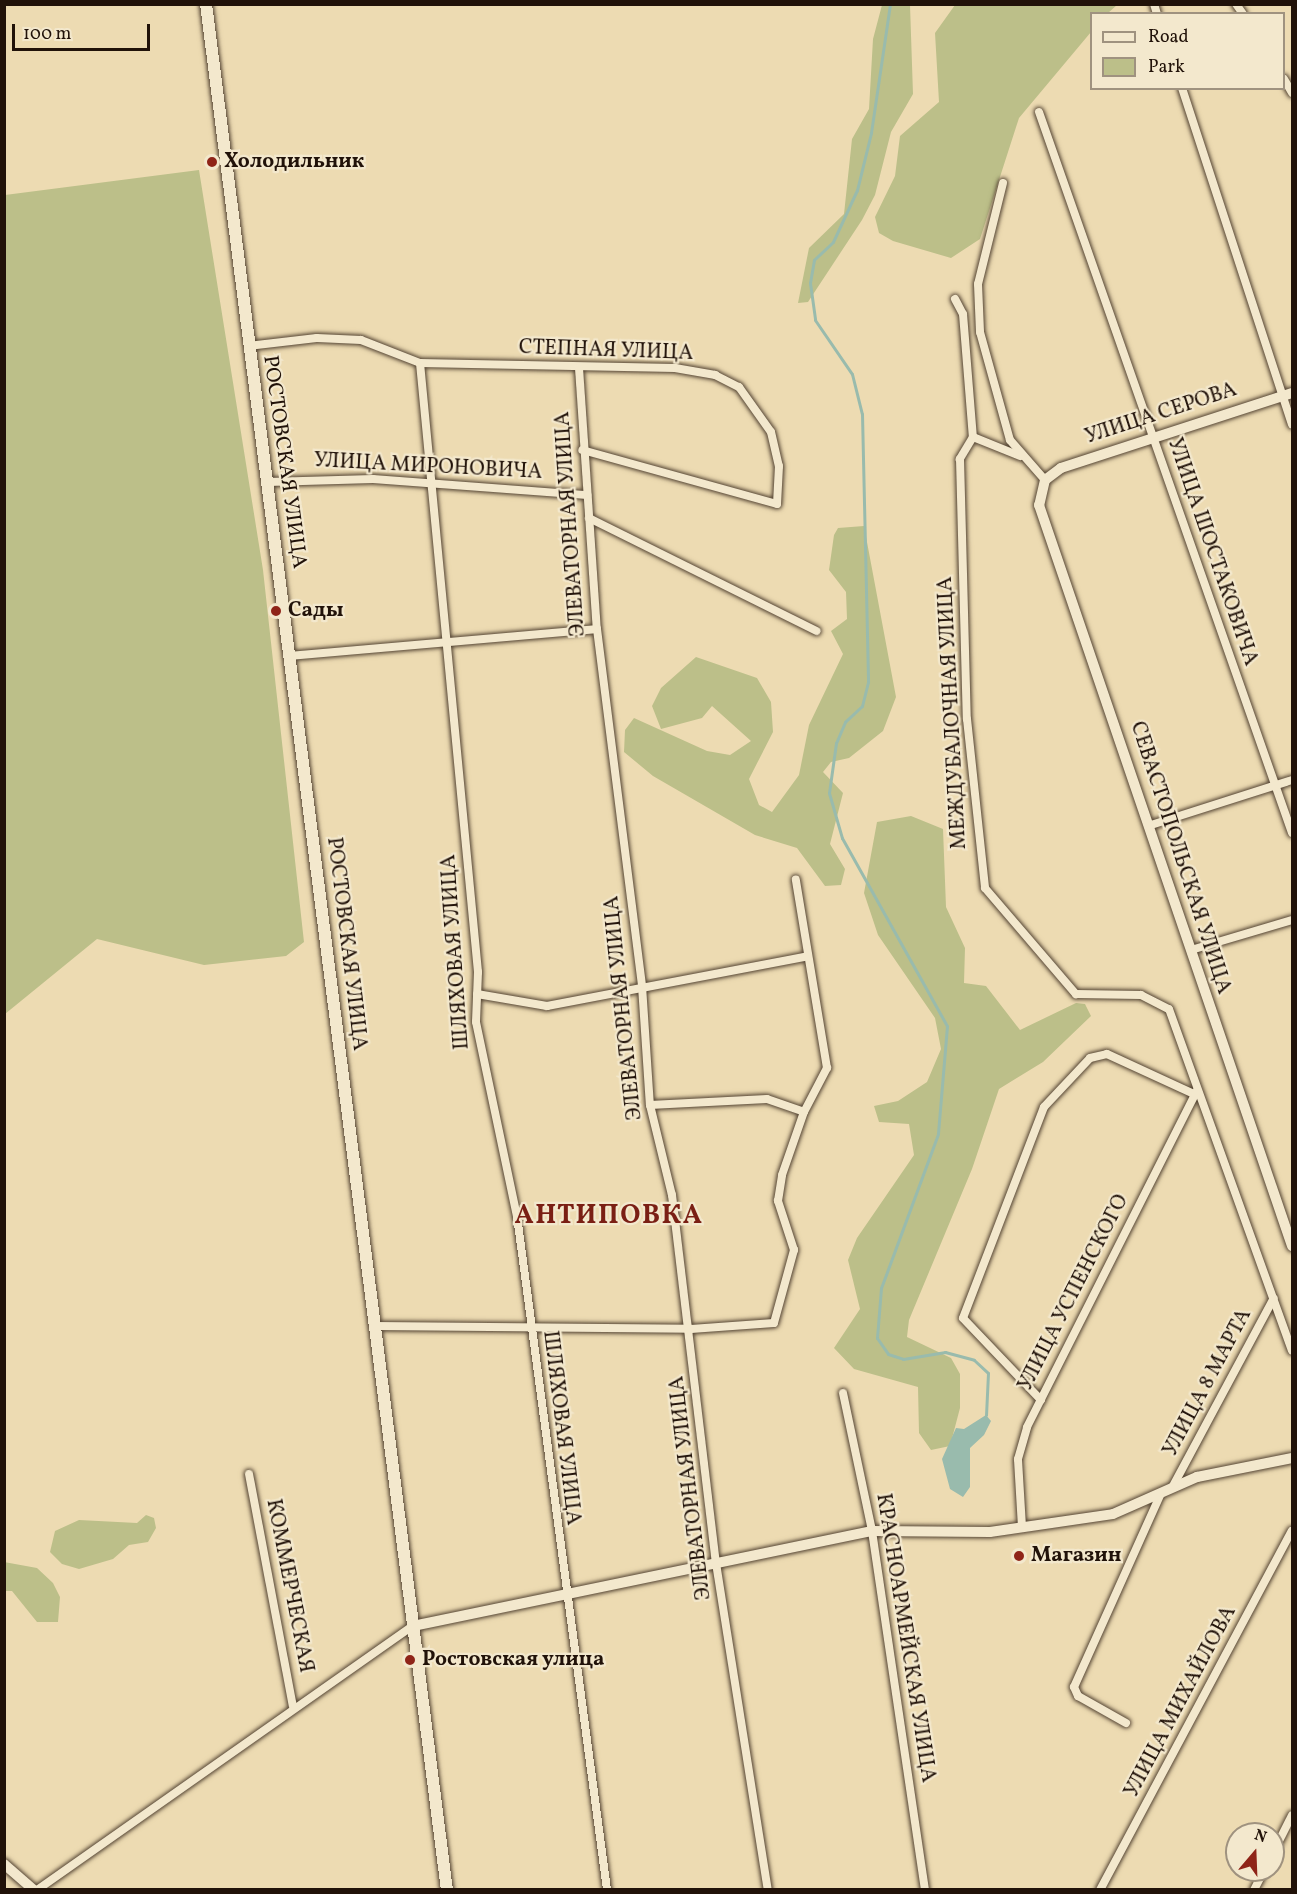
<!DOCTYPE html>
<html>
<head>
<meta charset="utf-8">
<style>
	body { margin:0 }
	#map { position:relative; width:1297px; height:1894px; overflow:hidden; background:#eddbb2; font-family:Vollkorn,serif }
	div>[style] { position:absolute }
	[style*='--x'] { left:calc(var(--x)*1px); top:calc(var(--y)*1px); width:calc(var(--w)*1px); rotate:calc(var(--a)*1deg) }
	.green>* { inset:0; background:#bcbf89 }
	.water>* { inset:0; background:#99bbad }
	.stream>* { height:3px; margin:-1.5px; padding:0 1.5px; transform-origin:1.5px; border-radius:1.5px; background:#99bbad }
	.roads { filter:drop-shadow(0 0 2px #544433) drop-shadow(0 0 2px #544433) }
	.minor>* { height:8px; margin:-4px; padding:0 4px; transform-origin:4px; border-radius:4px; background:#f3e8cd }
	.tertiary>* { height:10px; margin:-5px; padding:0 5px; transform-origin:5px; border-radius:5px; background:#f3e8cd }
	.secondary>* { height:12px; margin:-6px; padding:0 6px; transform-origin:6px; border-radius:6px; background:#f3e8cd }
	.dots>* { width:16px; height:16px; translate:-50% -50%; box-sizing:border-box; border:3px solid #f3e8cd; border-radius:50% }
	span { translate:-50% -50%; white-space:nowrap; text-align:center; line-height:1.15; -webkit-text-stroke:4.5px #f3e8cd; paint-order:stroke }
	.poi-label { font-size:21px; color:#211209; font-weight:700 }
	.left { translate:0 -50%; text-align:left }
	.street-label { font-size:21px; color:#211209 }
	.district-label { font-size:27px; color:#7a1f14; font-weight:700; letter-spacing:1.5px }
	.frame { position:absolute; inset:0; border:6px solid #211209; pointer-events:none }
	.legend { position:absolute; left:1090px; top:12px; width:195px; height:78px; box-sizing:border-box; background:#f3e8cd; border:2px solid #9f927f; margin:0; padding:8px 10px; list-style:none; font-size:18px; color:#211209 }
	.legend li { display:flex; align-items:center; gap:12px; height:30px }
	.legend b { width:30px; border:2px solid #9f927f }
	.north { position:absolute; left:1225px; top:1822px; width:60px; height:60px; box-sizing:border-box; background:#f3e8cd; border:2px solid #9f927f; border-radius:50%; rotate:19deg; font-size:16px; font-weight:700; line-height:24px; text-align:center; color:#211209 }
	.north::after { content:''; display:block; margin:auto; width:21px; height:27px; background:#8f2418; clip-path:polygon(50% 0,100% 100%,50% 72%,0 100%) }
	.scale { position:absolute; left:12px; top:24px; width:138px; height:27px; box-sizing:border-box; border:3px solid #211209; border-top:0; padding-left:8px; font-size:18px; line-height:21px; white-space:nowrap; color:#211209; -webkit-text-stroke:4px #f3e8cd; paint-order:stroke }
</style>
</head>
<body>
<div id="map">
	<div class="green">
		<div style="clip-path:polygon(882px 5px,910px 5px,913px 94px,891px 132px,875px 195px,862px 220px,808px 302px,798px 303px,809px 248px,844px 214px,852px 139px,869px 109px,873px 39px)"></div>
		<div style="clip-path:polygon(955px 5px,1117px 5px,1108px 13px,1092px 14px,1091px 32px,1019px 118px,980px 239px,951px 258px,893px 241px,879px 233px,875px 217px,895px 176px,900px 136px,939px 102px,935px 33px)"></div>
		<div style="clip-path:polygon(199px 170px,263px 570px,304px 942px,286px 956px,204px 965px,97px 939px,5px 1014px,5px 195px)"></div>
		<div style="clip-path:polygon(864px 526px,896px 697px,883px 731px,849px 758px,831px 762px,823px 772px,843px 793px,830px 844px,845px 869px,841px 885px,825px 886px,797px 848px,755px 835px,653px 776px,624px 752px,625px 730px,634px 718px,707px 751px,730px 755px,751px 741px,712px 706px,702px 718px,661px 729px,652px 706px,661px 688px,696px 657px,757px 678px,771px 702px,773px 732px,749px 779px,759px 805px,772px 812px,799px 775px,809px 725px,843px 654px,831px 631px,847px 619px,846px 592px,829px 570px,834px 535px,838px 528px)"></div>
		<div style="clip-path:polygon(911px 816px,943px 829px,946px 907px,965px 948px,964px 983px,986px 986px,1020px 1030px,1076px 1003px,1085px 1004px,1091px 1016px,1043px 1062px,999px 1089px,972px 1169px,909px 1320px,907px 1337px,951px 1358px,960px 1374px,960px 1408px,950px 1446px,931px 1450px,919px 1433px,918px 1387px,854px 1369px,834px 1348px,860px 1309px,848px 1260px,857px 1238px,914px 1155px,909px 1124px,879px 1122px,874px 1106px,898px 1101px,927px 1082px,941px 1049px,935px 1018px,878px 935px,864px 893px,877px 822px)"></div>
		<div style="clip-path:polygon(146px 1515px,154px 1518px,156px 1528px,148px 1542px,129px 1545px,113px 1559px,79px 1569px,62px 1564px,50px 1552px,55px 1531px,79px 1520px,137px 1523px)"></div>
		<div style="clip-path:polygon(4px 1562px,37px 1568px,53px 1583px,60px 1597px,58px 1622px,37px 1622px,12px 1591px,5px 1591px)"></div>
	</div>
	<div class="water">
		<div style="clip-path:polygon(986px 1415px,991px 1421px,984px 1435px,970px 1448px,970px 1487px,963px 1497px,950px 1489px,942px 1459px,956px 1428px,964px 1429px)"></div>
	</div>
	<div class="stream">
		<div style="--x:890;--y:4;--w:130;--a:98.4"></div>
		<div style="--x:871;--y:133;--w:59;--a:103.8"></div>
		<div style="--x:857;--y:190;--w:57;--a:114.8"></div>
		<div style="--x:833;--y:242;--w:26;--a:137"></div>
		<div style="--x:814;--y:260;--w:23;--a:100"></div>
		<div style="--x:810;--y:283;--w:37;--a:82"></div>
		<div style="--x:815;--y:320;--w:65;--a:55.6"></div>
		<div style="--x:852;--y:374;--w:41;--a:76"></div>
		<div style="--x:862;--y:414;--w:268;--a:88.7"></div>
		<div style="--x:868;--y:682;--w:25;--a:104"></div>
		<div style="--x:862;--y:706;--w:23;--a:137"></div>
		<div style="--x:845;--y:722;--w:23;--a:113"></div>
		<div style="--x:836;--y:743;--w:50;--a:98"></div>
		<div style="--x:829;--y:793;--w:47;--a:73.9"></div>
		<div style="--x:842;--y:838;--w:215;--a:60.8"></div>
		<div style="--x:947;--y:1026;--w:108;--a:94.8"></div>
		<div style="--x:938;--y:1134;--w:164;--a:110.3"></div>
		<div style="--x:881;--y:1288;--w:50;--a:94.6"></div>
		<div style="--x:877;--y:1338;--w:19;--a:55"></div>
		<div style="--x:888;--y:1354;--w:16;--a:18"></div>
		<div style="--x:903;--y:1359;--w:43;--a:-9.5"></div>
		<div style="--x:945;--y:1352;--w:30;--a:15"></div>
		<div style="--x:974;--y:1360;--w:19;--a:43"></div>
		<div style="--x:988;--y:1373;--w:42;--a:92.7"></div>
	</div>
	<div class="roads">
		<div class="minor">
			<div style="--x:1154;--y:4;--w:10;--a:73"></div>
			<div style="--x:1236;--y:4;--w:12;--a:55"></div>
			<div style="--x:1284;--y:79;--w:16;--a:60"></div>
			<div style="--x:1182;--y:88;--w:354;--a:71.9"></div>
			<div style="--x:1039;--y:112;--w:764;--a:70.66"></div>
			<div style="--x:1003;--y:183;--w:104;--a:103.9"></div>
			<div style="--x:978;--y:284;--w:48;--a:87.6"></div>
			<div style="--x:980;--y:332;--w:112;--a:74.5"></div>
			<div style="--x:1010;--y:440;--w:53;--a:48.8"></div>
			<div style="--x:955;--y:299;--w:17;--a:62"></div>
			<div style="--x:963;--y:314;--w:123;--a:85.4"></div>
			<div style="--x:248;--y:346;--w:69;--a:-6.6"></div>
			<div style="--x:317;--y:338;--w:44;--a:2.6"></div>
			<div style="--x:361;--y:340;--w:63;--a:21.3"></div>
			<div style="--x:420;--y:363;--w:255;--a:1.1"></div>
			<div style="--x:675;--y:368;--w:41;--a:9.9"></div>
			<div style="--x:715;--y:375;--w:27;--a:27"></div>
			<div style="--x:739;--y:387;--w:55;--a:54.6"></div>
			<div style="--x:771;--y:432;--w:35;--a:77"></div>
			<div style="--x:779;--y:466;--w:38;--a:93"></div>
			<div style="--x:777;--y:504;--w:202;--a:-164.5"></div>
			<div style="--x:420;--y:363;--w:612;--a:84.56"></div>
			<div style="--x:478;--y:972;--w:50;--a:92.3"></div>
			<div style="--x:476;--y:1022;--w:198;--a:78.1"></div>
			<div style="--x:517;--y:1216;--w:680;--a:82.39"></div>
			<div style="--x:579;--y:368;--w:262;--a:86.1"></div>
			<div style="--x:597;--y:629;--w:360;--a:82.8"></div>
			<div style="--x:642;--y:986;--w:119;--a:86.2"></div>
			<div style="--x:650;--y:1105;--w:93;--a:76.3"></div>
			<div style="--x:672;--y:1195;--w:371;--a:83.2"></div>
			<div style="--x:716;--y:1563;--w:331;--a:81"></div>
			<div style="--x:973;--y:437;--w:26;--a:121"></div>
			<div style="--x:960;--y:459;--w:260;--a:88.5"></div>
			<div style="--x:967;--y:719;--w:170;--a:83.9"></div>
			<div style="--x:985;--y:888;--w:140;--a:49.4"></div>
			<div style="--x:1076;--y:994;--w:65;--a:0.9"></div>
			<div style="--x:1141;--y:995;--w:31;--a:27"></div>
			<div style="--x:1169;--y:1009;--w:363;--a:70.2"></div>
			<div style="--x:973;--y:437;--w:51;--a:22"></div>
			<div style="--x:268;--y:482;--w:105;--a:-1.6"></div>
			<div style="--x:373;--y:479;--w:215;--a:4.3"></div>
			<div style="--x:589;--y:518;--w:254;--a:26.4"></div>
			<div style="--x:290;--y:656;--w:308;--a:-5"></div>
			<div style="--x:1151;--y:825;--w:148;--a:-17.7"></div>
			<div style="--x:1191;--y:950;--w:105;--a:-16.5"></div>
			<div style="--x:477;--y:994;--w:71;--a:9.7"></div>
			<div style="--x:547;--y:1006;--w:263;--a:-10.8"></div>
			<div style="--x:650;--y:1105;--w:117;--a:-2.9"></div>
			<div style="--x:767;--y:1099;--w:39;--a:19"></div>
			<div style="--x:375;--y:1326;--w:316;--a:0.5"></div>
			<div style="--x:691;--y:1329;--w:83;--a:-4.1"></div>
			<div style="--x:774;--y:1323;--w:76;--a:-74.7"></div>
			<div style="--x:794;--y:1250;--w:52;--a:-108.1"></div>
			<div style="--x:778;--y:1201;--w:26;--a:-81"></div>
			<div style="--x:782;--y:1175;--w:67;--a:-70.8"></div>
			<div style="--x:804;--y:1112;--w:50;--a:-62.4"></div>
			<div style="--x:827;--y:1068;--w:191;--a:-99.4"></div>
			<div style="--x:843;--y:1393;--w:141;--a:78.1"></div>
			<div style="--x:872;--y:1531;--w:363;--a:81.6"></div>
			<div style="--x:1041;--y:1400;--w:113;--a:-133.6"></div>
			<div style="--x:963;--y:1318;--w:226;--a:-69"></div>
			<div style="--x:1044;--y:1107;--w:67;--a:-46.8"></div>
			<div style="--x:1090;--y:1058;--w:17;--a:-13"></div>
			<div style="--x:1107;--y:1054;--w:96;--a:24.7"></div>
			<div style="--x:249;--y:1474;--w:236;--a:79.3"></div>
			<div style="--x:1173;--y:1486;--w:213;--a:-61.8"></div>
			<div style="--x:1022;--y:1527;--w:68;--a:-93.4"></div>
			<div style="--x:1018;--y:1459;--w:33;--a:-74"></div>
			<div style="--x:1027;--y:1427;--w:377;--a:-63.2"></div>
			<div style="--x:1126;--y:1723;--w:55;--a:-150.6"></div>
			<div style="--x:1078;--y:1696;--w:10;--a:-114"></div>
			<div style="--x:1074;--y:1687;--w:213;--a:-65.8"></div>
			<div style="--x:1273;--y:1853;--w:42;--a:-63.4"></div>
			<div style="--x:37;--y:1890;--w:459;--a:-35.1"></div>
			<div style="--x:1100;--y:1890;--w:407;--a:-61.9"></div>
			<div style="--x:1254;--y:1890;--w:22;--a:-63"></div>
		</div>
		<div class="tertiary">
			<div style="--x:1292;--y:393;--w:243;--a:162"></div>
			<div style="--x:1061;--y:468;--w:20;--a:143"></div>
			<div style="--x:1045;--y:480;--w:26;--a:103"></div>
			<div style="--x:1039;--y:505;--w:783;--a:71.15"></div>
			<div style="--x:413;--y:1626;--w:469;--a:-11.7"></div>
			<div style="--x:872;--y:1531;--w:118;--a:0.5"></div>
			<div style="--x:990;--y:1532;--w:124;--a:-8.3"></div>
			<div style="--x:1113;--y:1514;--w:92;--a:-23.8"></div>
			<div style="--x:1197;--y:1477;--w:97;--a:-11.3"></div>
			<div style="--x:4;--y:1864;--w:40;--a:41"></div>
		</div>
		<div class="secondary">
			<div style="--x:206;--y:4;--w:1901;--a:82.72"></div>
		</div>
	</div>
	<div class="dots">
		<div style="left:212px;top:162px;background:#8f2418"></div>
		<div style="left:276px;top:611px;background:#8f2418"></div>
		<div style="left:1019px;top:1556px;background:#8f2418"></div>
		<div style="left:410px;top:1660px;background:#8f2418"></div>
	</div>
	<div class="poi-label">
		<span class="left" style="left:224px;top:162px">Холодильник</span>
		<span class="left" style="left:288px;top:611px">Сады</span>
		<span class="left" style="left:1031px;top:1556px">Магазин</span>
		<span class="left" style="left:422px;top:1660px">Ростовская улица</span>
	</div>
	<div class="street-label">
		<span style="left:606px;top:351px;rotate:2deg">СТЕПНАЯ УЛИЦА</span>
		<span style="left:1161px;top:414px;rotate:-18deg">УЛИЦА СЕРОВА</span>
		<span style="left:284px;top:462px;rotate:82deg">РОСТОВСКАЯ УЛИЦА</span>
		<span style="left:428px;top:467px;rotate:3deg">УЛИЦА МИРОНОВИЧА</span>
		<span style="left:571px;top:524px;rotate:-94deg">ЭЛЕВАТОРНАЯ УЛИЦА</span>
		<span style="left:1212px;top:552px;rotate:71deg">УЛИЦА ШОСТАКОВИЧА</span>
		<span style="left:953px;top:713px;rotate:-93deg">МЕЖДУБАЛОЧНАЯ УЛИЦА</span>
		<span style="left:1180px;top:858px;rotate:72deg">СЕВАСТОПОЛЬСКАЯ УЛИЦА</span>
		<span style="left:346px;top:944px;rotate:83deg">РОСТОВСКАЯ УЛИЦА</span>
		<span style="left:456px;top:952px;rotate:-94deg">ШЛЯХОВАЯ УЛИЦА</span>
		<span style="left:624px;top:1008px;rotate:-96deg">ЭЛЕВАТОРНАЯ УЛИЦА</span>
		<span style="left:1074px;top:1293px;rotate:-63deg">УЛИЦА УСПЕНСКОГО</span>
		<span style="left:1208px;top:1383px;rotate:-62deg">УЛИЦА 8 МАРТА</span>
		<span style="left:561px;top:1428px;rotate:83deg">ШЛЯХОВАЯ УЛИЦА</span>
		<span style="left:691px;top:1488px;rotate:-97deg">ЭЛЕВАТОРНАЯ УЛИЦА</span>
		<span style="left:289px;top:1586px;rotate:79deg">КОММЕРЧЕСКАЯ</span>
		<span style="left:905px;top:1638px;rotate:81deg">КРАСНОАРМЕЙСКАЯ УЛИЦА</span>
		<span style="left:1181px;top:1702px;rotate:-62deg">УЛИЦА МИХАЙЛОВА</span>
	</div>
	<div class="district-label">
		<span style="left:609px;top:1217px">АНТИПОВКА</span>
	</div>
	<div class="frame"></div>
	<ul class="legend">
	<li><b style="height:8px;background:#f3e8cd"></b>Road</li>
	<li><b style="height:16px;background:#bcbf89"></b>Park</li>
	</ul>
	<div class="north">N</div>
	<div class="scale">100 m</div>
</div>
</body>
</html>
